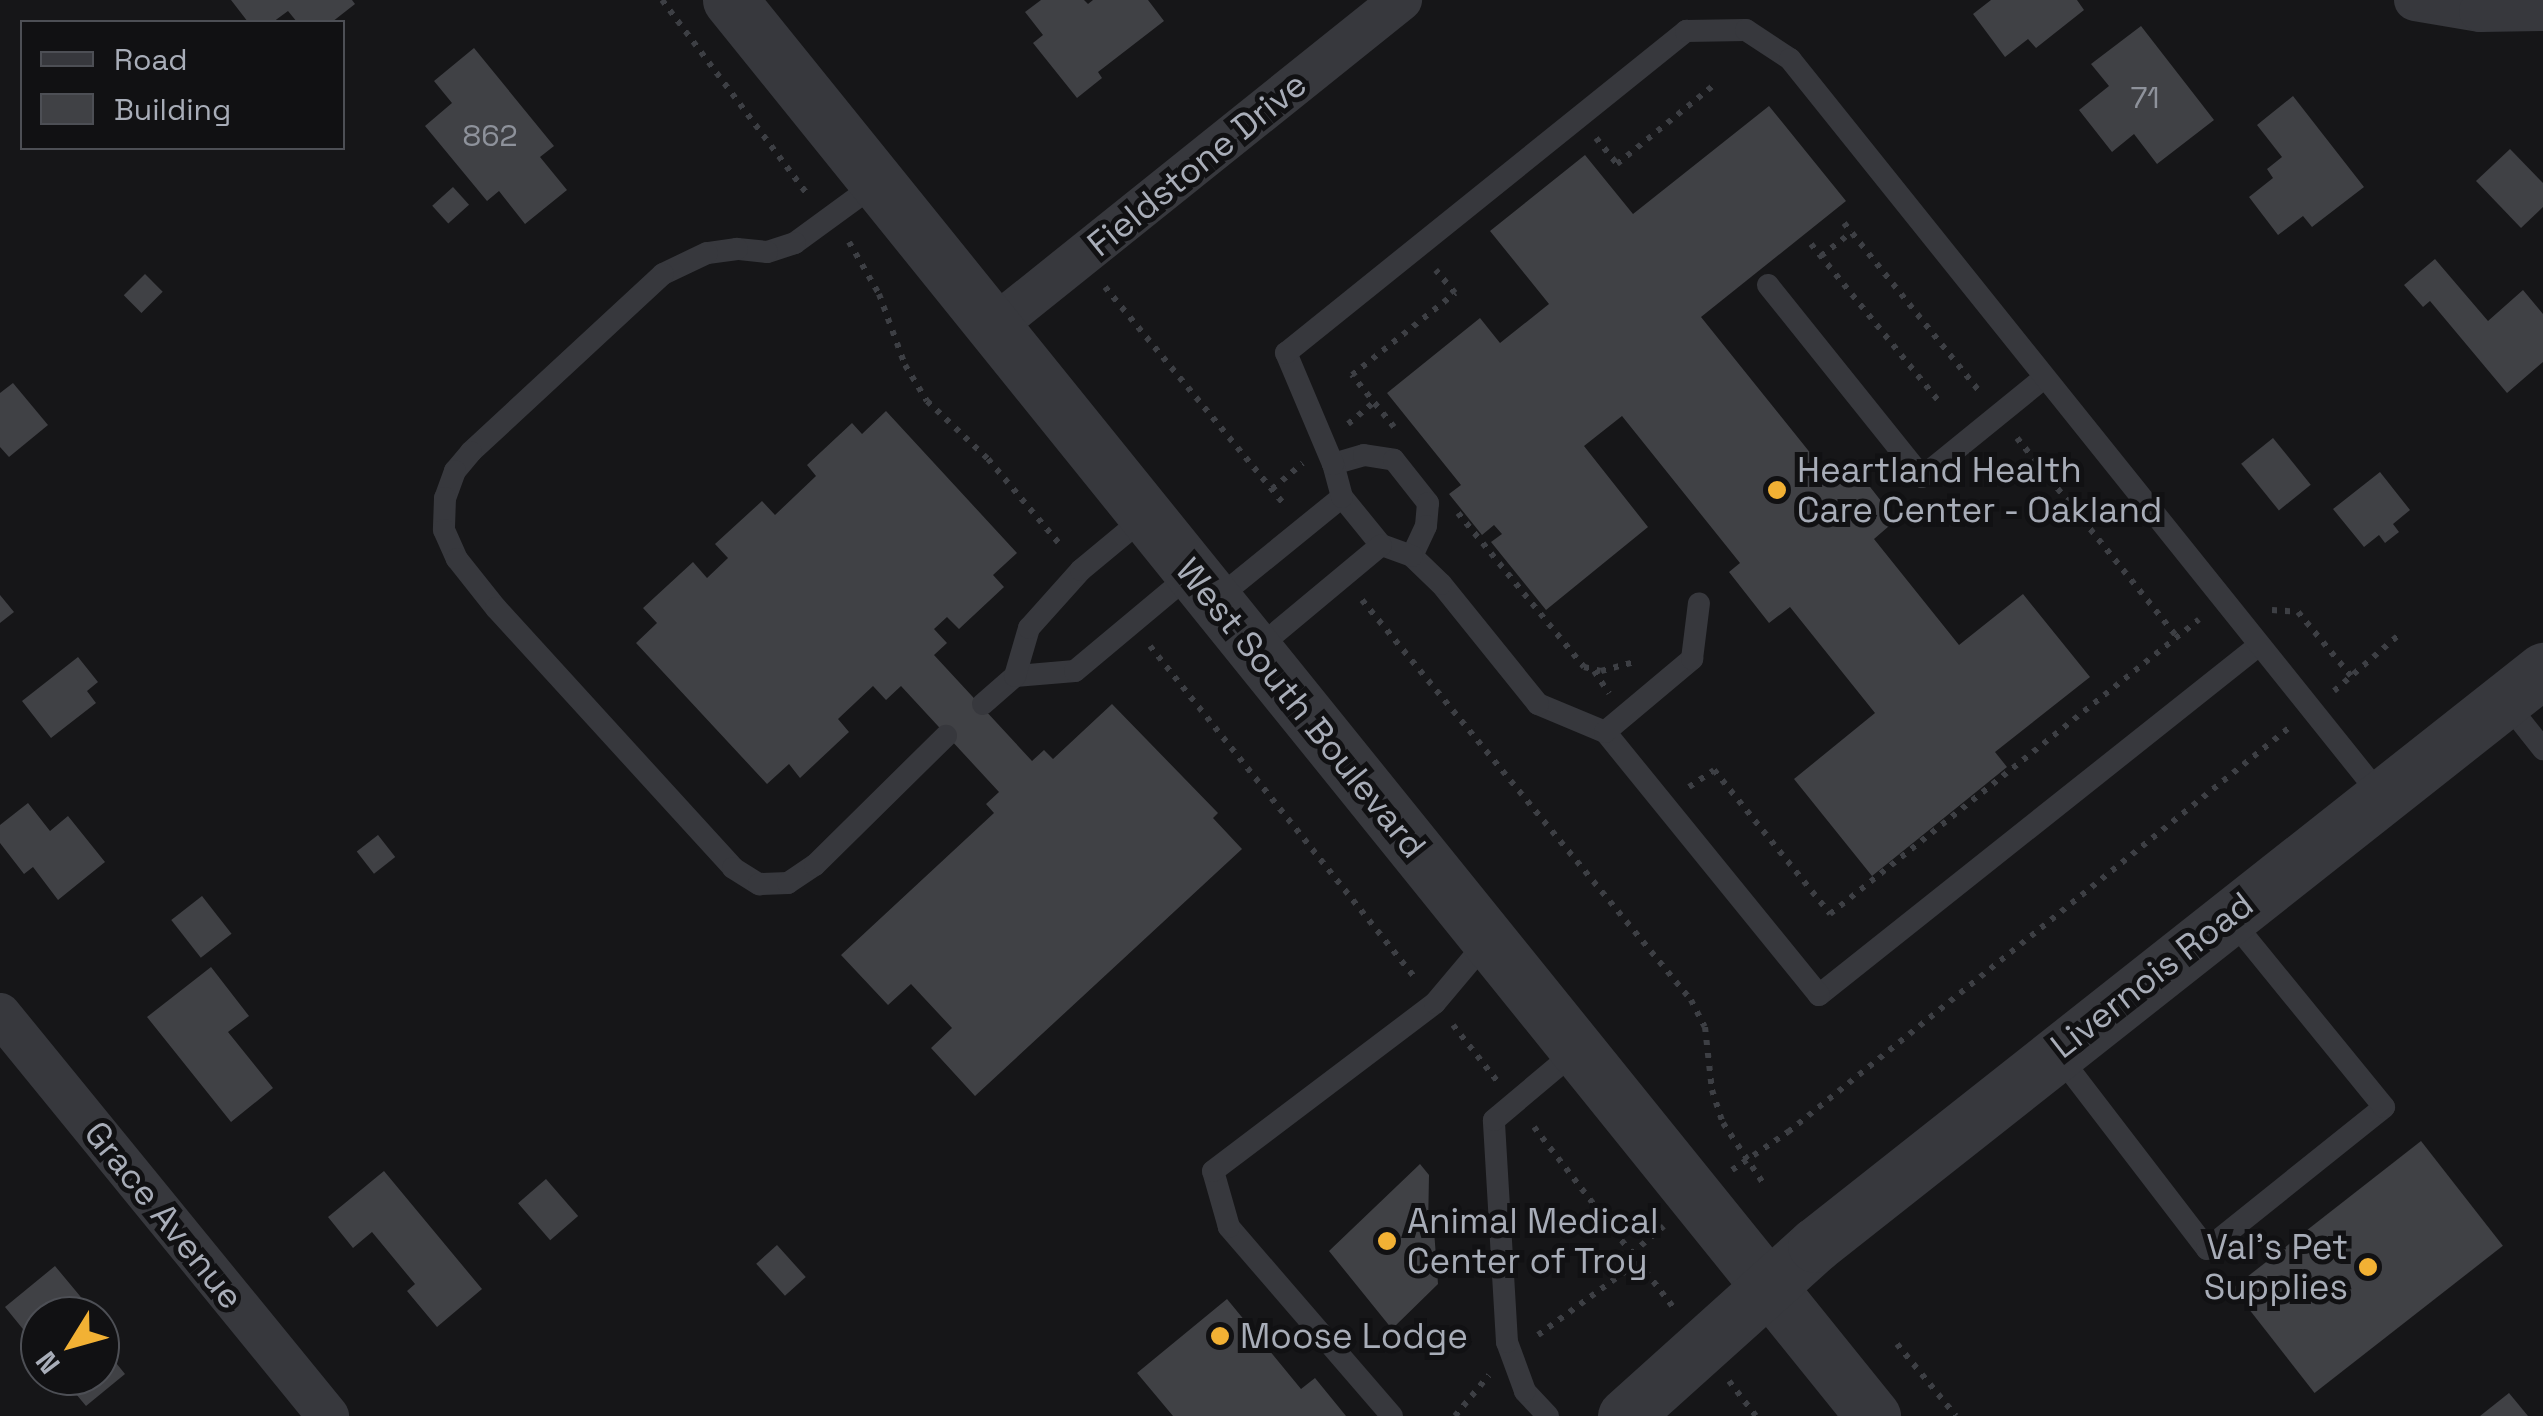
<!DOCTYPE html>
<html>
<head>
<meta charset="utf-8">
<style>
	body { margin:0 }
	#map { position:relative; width:2543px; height:1416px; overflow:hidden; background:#161618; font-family:"Space Grotesk",sans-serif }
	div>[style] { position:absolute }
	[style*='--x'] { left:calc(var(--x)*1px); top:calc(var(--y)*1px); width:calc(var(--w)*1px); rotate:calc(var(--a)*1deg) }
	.building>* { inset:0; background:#404145; transform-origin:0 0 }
	.path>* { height:6px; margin-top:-3px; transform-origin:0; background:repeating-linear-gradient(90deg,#3d3f44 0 5px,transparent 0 13px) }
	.service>* { height:22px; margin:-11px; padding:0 11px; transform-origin:11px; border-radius:11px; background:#37383d }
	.minor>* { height:42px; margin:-21px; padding:0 21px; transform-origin:21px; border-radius:21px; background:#37383d }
	.tertiary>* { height:55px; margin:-27.5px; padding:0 27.5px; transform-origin:27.5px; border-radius:27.5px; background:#37383d }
	.dots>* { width:28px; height:28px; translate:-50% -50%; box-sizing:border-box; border:5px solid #111113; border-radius:50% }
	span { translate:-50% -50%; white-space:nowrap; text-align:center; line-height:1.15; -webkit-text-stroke:10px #111113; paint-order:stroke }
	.number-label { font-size:30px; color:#8e929b }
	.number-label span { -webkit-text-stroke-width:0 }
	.street-label { font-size:35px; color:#a8adb8 }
	.poi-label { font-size:35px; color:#a8adb8 }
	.left { translate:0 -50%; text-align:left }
	.right { translate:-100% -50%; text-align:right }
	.legend { position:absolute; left:20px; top:20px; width:325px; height:130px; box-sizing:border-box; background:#111113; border:2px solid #4d4f55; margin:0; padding:12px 18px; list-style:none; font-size:30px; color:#a8adb8 }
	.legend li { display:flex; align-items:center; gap:20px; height:50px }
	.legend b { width:50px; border:2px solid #4d4f55 }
	.north { position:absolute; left:20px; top:1296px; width:100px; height:100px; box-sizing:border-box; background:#111113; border:2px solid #4d4f55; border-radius:50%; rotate:233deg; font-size:28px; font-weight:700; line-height:40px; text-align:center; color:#a8adb8 }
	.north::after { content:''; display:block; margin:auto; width:35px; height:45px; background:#f2b134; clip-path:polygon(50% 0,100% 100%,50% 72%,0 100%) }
</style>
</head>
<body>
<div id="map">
	<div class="building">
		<div style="clip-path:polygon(231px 0,352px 0,355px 4px,332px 22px,297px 22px,288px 11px,273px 22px,248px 22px)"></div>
		<div style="clip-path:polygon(1041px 0,1084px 0,1088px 4px,1093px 0,1148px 0,1164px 21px,1098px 72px,1102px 78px,1077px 98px,1033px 43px,1043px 35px,1025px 12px)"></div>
		<div style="clip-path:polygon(1991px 0,2077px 0,2084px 10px,2036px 48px,2028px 39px,2005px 57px,1973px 14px)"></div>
		<div style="clip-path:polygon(2141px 26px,2214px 120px,2157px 164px,2134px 134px,2112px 152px,2079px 110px,2109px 86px,2091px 64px)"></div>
		<div style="clip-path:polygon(474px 48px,554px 146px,540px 157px,567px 190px,525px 224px,499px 191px,487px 201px,425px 126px,452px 103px,434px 81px)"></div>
		<div style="clip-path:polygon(2293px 96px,2364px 187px,2312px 227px,2303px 216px,2278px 235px,2249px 197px,2273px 178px,2267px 169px,2282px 157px,2257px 125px)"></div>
		<div style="clip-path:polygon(1769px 106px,1846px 201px,1701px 317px,1836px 485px,1856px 469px,1896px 520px,1874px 539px,1959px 645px,2023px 594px,2090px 677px,1995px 752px,2007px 767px,1872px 876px,1794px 779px,1875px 713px,1790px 607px,1769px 623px,1729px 572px,1740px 563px,1622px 416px,1584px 446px,1648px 527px,1546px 610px,1491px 542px,1502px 534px,1494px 525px,1482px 535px,1449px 494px,1461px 485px,1387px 393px,1480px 318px,1500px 343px,1549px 304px,1490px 231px,1585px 155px,1633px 214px)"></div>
		<div style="clip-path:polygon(2510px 149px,2543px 183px,2543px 207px,2521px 228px,2476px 181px)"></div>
		<div style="left:453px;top:187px;width:24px;height:28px;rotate:48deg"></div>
		<div style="clip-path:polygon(2435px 259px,2488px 321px,2523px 290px,2543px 314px,2543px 362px,2507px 393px,2430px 301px,2423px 307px,2404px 285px)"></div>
		<div style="left:145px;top:274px;width:25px;height:30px;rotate:45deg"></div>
		<div style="clip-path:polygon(13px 383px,48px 425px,9px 457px,0 447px,0 393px)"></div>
		<div style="clip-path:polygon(886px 411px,1017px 553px,993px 575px,1004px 587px,959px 629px,947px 617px,934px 629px,947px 643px,934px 655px,1032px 761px,1044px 750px,1053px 759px,1112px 704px,1218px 813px,1213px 818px,1242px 849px,975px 1096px,931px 1048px,952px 1028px,911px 984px,888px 1005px,841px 955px,994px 813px,986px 804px,999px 792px,901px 686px,886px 700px,873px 686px,838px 719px,849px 732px,800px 778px,789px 764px,767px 784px,636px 643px,657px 623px,643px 608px,693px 562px,707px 578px,728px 558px,715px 544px,762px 501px,775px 515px,816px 476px,807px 465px,852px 423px,862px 434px)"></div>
		<div style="left:2273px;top:438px;width:60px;height:41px;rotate:51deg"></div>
		<div style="clip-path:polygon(2380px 472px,2410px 510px,2393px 524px,2399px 532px,2385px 543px,2379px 535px,2364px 547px,2333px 509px)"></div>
		<div style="clip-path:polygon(0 595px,14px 612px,0 623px)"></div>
		<div style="clip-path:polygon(78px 657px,98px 682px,87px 691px,96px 703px,51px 738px,22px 701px)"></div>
		<div style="clip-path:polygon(28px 803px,50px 831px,68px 816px,105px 862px,58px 900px,33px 867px,24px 874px,0 843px,0 825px)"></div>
		<div style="left:378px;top:835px;width:28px;height:27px;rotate:52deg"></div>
		<div style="left:202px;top:896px;width:48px;height:39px;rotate:52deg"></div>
		<div style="clip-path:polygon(211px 967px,249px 1016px,228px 1032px,273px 1088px,231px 1122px,147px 1017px)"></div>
		<div style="left:2421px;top:1141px;width:133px;height:239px;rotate:52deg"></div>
		<div style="clip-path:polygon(1420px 1164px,1429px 1175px,1428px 1230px,1434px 1230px,1438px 1284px,1392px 1329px,1329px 1251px)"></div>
		<div style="clip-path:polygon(384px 1171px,482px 1289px,437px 1327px,407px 1291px,415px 1284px,372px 1232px,353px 1248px,328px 1217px)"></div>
		<div style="left:546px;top:1179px;width:49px;height:37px;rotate:49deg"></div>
		<div style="left:777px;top:1245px;width:43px;height:28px;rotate:48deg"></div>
		<div style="clip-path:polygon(55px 1266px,85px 1302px,74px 1311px,78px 1316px,40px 1316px,40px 1350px,5px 1307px)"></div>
		<div style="clip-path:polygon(1227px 1299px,1301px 1389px,1315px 1378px,1346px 1416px,1173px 1416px,1137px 1373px)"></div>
		<div style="clip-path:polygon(100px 1343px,125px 1374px,86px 1406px,61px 1376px,100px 1376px)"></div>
		<div style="clip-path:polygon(2509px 1393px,2528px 1416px,2480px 1416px)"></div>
	</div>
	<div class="path">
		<div style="--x:662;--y:0;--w:244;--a:53.2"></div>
		<div style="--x:1596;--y:138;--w:33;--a:51"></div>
		<div style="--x:1617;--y:164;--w:127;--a:-39.2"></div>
		<div style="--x:1844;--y:223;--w:217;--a:51.2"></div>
		<div style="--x:849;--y:242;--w:60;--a:60"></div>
		<div style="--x:879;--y:294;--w:76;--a:69.9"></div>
		<div style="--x:905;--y:365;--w:42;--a:58.6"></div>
		<div style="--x:927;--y:401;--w:84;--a:43.6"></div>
		<div style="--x:988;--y:459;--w:115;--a:49.9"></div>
		<div style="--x:1811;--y:244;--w:206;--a:50.9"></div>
		<div style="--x:1821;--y:256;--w:39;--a:-38"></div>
		<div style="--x:1105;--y:287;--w:283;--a:50.5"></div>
		<div style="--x:1348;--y:424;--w:34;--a:-40"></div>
		<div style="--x:1394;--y:427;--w:67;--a:-128.9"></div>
		<div style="--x:1352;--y:375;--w:132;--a:-38.5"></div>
		<div style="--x:1455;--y:293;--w:30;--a:-130"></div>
		<div style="--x:2017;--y:438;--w:254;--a:51.2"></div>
		<div style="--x:1272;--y:489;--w:40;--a:-40"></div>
		<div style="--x:1458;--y:513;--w:199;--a:50.7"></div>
		<div style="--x:1584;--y:667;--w:17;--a:13"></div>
		<div style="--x:1601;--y:671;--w:38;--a:-15"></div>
		<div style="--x:1362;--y:600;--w:518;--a:50.56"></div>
		<div style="--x:1691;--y:1000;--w:30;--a:63"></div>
		<div style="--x:1705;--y:1027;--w:63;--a:83.7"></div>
		<div style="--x:1712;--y:1090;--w:35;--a:72"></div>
		<div style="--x:1723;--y:1123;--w:72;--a:56.3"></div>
		<div style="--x:2272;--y:610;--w:26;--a:4"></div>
		<div style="--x:2298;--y:612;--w:83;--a:50.4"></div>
		<div style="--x:1150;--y:646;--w:428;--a:51.4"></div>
		<div style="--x:1594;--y:671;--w:27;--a:56"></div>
		<div style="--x:2334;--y:691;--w:89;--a:-40.9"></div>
		<div style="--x:1689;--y:787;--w:30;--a:-34"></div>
		<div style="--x:1714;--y:770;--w:185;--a:51.1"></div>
		<div style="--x:1830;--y:914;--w:472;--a:-38.6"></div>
		<div style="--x:1453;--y:1025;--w:73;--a:51.7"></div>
		<div style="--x:1534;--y:1127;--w:232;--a:52.3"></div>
		<div style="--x:1732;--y:1170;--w:68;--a:-34.2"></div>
		<div style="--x:1788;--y:1132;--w:645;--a:-38.9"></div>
		<div style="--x:1631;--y:1254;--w:43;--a:-40.3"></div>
		<div style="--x:1538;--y:1335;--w:124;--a:-36.1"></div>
		<div style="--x:1897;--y:1344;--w:93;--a:50.7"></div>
		<div style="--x:1729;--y:1381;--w:44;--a:52.4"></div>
		<div style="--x:1455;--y:1416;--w:53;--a:-50.3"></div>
	</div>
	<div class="service">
		<div style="--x:877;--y:183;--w:102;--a:143.8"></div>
		<div style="--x:795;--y:243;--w:29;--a:162"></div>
		<div style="--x:767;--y:252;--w:30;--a:-174"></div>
		<div style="--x:737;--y:249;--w:30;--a:172"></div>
		<div style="--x:707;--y:253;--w:49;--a:154.5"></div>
		<div style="--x:663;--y:274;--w:262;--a:137.2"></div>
		<div style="--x:471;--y:452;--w:25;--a:130"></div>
		<div style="--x:455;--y:471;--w:29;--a:110"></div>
		<div style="--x:445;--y:498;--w:32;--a:92"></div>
		<div style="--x:444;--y:530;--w:32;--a:66"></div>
		<div style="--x:457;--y:559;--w:63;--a:51.5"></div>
		<div style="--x:496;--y:608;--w:352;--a:47.6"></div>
		<div style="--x:733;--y:868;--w:31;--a:32"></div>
		<div style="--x:759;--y:884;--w:29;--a:-2"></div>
		<div style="--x:788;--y:883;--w:32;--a:-34"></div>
		<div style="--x:815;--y:865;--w:184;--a:-44.6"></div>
		<div style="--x:1768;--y:285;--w:246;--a:51.3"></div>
		<div style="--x:1922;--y:477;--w:157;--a:-39.1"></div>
		<div style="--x:1333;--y:464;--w:32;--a:-16"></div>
		<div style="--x:1364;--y:455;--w:30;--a:9"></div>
		<div style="--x:1394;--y:460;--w:55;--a:51.7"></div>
		<div style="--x:1428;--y:503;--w:23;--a:95"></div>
		<div style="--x:1426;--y:526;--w:33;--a:115"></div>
		<div style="--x:1214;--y:601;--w:165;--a:-39.1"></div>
		<div style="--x:2258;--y:646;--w:561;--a:141.52"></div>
		<div style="--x:1819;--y:995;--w:339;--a:-129.1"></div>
		<div style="--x:1605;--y:732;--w:73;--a:-157.3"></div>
		<div style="--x:1538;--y:704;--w:154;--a:-128.9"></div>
		<div style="--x:1441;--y:584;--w:40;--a:-136"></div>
		<div style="--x:1412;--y:556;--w:33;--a:-160"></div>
		<div style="--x:1381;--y:545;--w:62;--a:-129.1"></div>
		<div style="--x:1342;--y:497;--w:34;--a:-105"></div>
		<div style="--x:1333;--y:464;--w:121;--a:-112.9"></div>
		<div style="--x:1286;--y:353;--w:514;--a:-38.83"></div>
		<div style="--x:1686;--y:31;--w:60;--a:-1"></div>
		<div style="--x:1746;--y:30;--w:53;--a:33.4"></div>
		<div style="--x:1790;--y:59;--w:945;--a:51.27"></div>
		<div style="--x:1254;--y:651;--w:165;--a:-39.8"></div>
		<div style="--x:1015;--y:676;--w:60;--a:-4.8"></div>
		<div style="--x:1075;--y:671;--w:153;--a:-39.9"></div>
		<div style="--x:2504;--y:700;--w:63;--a:51.5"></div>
		<div style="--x:983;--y:704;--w:43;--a:-41.2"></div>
		<div style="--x:1015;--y:676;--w:50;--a:-73.7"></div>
		<div style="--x:1029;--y:628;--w:78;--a:-48.1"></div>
		<div style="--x:1081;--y:570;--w:85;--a:-39.7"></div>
		<div style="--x:1605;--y:732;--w:114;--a:-40"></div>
		<div style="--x:1692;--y:659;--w:56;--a:-82.9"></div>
		<div style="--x:2056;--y:1052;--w:248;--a:52.5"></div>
		<div style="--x:2207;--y:1249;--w:227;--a:-38.7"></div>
		<div style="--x:2384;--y:1107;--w:244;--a:-129.2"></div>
		<div style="--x:1392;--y:1416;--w:250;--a:-130.8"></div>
		<div style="--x:1229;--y:1227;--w:58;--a:-105.9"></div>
		<div style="--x:1213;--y:1171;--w:278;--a:-37.1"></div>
		<div style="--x:1435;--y:1003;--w:82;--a:-49.9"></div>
		<div style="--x:1548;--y:1416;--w:34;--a:-133"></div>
		<div style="--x:1525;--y:1391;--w:52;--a:-110.2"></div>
		<div style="--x:1507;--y:1342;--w:222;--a:-93.4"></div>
		<div style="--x:1494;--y:1120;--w:109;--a:-40.1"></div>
	</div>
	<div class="minor">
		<div style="--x:2415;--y:0;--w:66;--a:9.6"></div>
		<div style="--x:2480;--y:11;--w:63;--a:-0.9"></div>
		<div style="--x:993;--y:327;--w:523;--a:-38.71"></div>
		<div style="--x:0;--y:1014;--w:519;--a:50.79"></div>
	</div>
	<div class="tertiary">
		<div style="--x:730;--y:0;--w:1820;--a:51.09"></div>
		<div style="--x:1625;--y:1416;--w:256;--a:-42"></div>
		<div style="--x:1815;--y:1245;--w:928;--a:-38.3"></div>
	</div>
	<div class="dots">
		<div style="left:1777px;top:490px;background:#f2b134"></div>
		<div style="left:1387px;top:1241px;background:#f2b134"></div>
		<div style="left:2368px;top:1267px;background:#f2b134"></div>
		<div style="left:1220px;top:1336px;background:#f2b134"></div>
	</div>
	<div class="number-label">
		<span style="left:2145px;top:98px">71</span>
		<span style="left:490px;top:136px">862</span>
	</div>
	<div class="street-label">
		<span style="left:1197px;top:164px;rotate:-39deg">Fieldstone Drive</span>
		<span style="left:1301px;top:708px;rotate:51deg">West South Boulevard</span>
		<span style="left:2152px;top:975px;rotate:-38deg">Livernois Road</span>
		<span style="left:164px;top:1215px;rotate:51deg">Grace Avenue</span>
	</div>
	<div class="poi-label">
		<span class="left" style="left:1797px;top:490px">Heartland Health<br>Care Center - Oakland</span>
		<span class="left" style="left:1407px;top:1241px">Animal Medical<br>Center of Troy</span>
		<span class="right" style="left:2348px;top:1267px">Val's Pet<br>Supplies</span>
		<span class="left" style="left:1240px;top:1336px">Moose Lodge</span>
	</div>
	<ul class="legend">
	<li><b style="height:12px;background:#37383d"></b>Road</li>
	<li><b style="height:28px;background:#404145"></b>Building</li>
	</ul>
	<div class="north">N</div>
</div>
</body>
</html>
